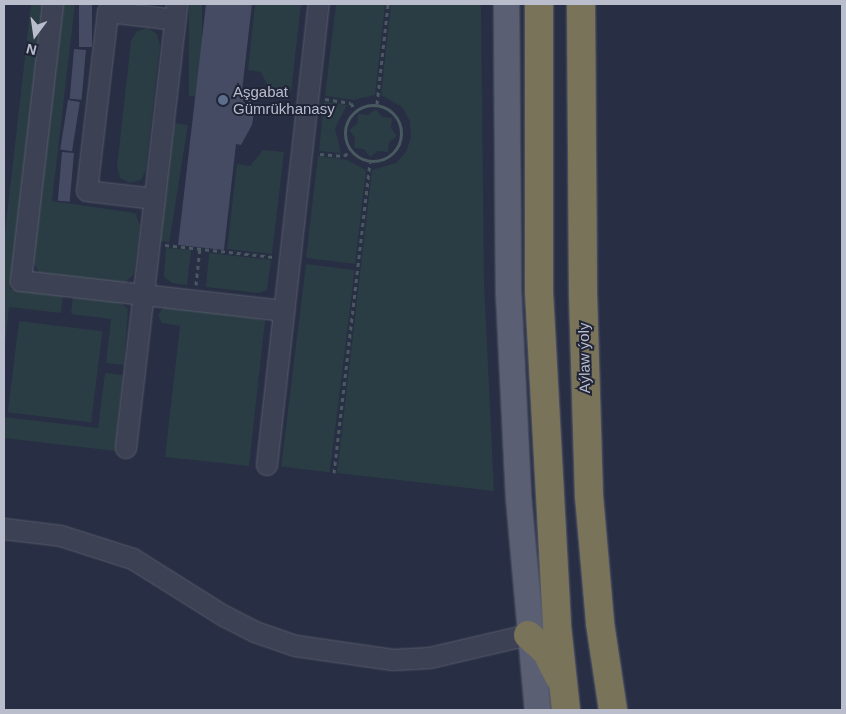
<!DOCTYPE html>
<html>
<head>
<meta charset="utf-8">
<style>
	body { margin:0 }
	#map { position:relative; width:846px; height:714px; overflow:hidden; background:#282e43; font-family:Arial,sans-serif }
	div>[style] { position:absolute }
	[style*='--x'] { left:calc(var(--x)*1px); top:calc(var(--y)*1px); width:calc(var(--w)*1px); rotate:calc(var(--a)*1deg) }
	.green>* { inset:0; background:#2a3c44; transform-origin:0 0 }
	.building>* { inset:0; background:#444b63; transform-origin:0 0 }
	.path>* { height:3px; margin-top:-1.5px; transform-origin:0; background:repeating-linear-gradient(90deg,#485960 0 4px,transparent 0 8px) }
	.path>.ring { margin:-1.5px; padding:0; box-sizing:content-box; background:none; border:3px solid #485960; border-radius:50% }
	.roads { filter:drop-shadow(0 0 1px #585c6d) drop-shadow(0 0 1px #585c6d) }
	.minor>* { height:20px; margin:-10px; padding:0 10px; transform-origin:10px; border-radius:10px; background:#3c4153 }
	.major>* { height:25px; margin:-12.5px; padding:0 12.5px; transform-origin:12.5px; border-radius:12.5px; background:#5a5f73 }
	.highway>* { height:28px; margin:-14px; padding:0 14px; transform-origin:14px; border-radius:14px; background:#797359 }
	.dots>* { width:14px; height:14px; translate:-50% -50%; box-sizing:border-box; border:2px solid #212538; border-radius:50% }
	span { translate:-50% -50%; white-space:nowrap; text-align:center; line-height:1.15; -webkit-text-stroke:4px #212538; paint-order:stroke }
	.poi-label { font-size:15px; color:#babdcc }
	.left { translate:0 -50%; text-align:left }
	.street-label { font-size:15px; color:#babdcc }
	.frame { position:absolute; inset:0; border:5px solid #babdcc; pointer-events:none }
	.north { position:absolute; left:10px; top:10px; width:50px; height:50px; -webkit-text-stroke:4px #212538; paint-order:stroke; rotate:194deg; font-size:14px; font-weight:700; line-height:20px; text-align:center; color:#babdcc }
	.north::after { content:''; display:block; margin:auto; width:18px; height:22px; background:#babdcc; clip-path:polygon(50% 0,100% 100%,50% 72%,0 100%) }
</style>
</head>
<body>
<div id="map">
	<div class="green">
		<div style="clip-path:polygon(31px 4px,43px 4px,10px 289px,63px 295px,61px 313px,9px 307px,4px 355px,4px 241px)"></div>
		<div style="clip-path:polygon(63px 4px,75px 4px,52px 201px,135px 213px,140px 225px,134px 274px,125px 283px,39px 273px,33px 262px)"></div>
		<div style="left:189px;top:4px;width:13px;height:92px"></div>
		<div style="clip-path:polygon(255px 4px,301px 4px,291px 92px,270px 90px,261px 72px,248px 70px)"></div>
		<div style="clip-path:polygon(336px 4px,385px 4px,375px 95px,354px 100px,325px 96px)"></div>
		<div style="clip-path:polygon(391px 4px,479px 4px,481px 7px,484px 282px,494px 491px,337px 473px,372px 170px,396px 163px,406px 152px,411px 137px,410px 121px,402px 107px,381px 95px)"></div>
		<div style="clip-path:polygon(148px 28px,157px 34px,160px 45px,146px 170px,141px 180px,130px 183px,120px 178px,117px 167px,131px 41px,137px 31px)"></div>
		<div style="clip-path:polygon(324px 102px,347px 105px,335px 128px,341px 153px,319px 151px)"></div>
		<div style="clip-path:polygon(376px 109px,382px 117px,392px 118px,391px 128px,397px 136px,389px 142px,388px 152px,378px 151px,370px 157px,364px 149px,354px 148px,355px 138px,349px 130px,357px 124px,358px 114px,368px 115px)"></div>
		<div style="left:175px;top:123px;width:13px;height:119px;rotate:9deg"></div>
		<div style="clip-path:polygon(263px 150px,284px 152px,272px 254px,227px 249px,237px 164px,250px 166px)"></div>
		<div style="clip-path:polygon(318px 156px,347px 160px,366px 170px,355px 264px,306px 258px)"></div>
		<div style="clip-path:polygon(166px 248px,191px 250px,187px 285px,172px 283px,164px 277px)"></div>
		<div style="clip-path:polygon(209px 253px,271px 260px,267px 290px,259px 293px,206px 287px)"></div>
		<div style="left:306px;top:264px;width:49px;height:204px;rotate:7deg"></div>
		<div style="clip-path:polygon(73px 296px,120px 302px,128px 309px,124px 365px,106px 363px,111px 319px,71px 314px)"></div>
		<div style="clip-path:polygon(164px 307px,258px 318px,265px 321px,249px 466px,165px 457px,180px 326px,162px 323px,158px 315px)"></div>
		<div style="left:19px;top:321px;width:84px;height:92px;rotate:7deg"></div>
		<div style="clip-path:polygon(105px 373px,123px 375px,115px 451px,4px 438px,4px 417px,98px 428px)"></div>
	</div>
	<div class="building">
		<div style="left:79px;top:4px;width:13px;height:43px"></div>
		<div style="clip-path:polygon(206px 4px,252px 4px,242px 91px,247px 91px,254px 113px,252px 125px,241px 145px,236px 144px,224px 250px,178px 245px)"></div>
		<div style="left:74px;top:49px;width:12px;height:50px;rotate:5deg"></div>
		<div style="left:68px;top:100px;width:12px;height:50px;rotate:9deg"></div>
		<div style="left:62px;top:152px;width:12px;height:49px;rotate:5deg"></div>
	</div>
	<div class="path">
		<div style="--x:325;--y:99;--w:26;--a:9"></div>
		<div style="--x:351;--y:103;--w:8;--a:60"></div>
		<div style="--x:377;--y:104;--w:101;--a:-83.7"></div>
		<div class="ring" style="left:345px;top:105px;width:53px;height:53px"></div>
		<div style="--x:320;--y:154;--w:24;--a:5"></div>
		<div style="--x:344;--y:156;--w:8;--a:-40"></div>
		<div style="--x:165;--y:245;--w:109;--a:6.3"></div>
		<div style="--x:196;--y:285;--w:36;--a:-84"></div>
		<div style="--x:334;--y:473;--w:313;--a:-83.4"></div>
	</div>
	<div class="roads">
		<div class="minor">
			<div style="--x:53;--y:4;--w:279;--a:96.6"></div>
			<div style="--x:21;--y:281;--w:265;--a:6.5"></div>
			<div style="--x:155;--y:199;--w:68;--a:-173.3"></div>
			<div style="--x:87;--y:191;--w:180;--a:-83.3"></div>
			<div style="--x:108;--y:12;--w:68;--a:6.7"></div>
			<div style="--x:126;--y:448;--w:447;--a:-83.4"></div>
			<div style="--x:267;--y:465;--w:464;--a:-83.6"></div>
			<div style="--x:4;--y:529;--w:57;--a:7"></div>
			<div style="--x:61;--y:536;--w:76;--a:17.7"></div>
			<div style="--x:133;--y:559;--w:107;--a:32.1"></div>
			<div style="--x:224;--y:616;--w:35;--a:27"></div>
			<div style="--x:255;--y:632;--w:43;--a:18.9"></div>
			<div style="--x:296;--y:646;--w:98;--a:8.2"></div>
			<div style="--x:393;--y:660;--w:37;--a:-3"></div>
			<div style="--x:430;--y:658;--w:101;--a:-13.2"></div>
		</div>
		<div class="major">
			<div style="--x:506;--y:4;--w:287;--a:89.6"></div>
			<div style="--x:508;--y:291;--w:205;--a:87.2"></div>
			<div style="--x:518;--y:496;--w:215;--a:84.9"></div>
		</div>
		<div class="highway">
			<div style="--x:539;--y:4;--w:288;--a:90"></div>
			<div style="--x:539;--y:292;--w:334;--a:86.9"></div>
			<div style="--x:557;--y:626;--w:84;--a:83.9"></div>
			<div style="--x:581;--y:4;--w:290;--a:89.6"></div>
			<div style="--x:583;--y:294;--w:202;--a:88.3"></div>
			<div style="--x:589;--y:496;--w:127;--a:85"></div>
			<div style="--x:600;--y:623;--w:88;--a:81.5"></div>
			<div style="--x:528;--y:635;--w:24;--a:42"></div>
			<div style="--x:546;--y:651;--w:29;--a:63"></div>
		</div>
	</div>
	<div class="dots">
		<div style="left:223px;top:100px;background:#5c6f8a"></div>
	</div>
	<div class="poi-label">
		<span class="left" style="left:233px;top:100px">Aşgabat<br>Gümrükhanasy</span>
	</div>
	<div class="street-label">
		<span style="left:584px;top:358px;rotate:-91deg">Aýlaw ýoly</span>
	</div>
	<div class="frame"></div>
	<div class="north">N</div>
</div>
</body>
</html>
